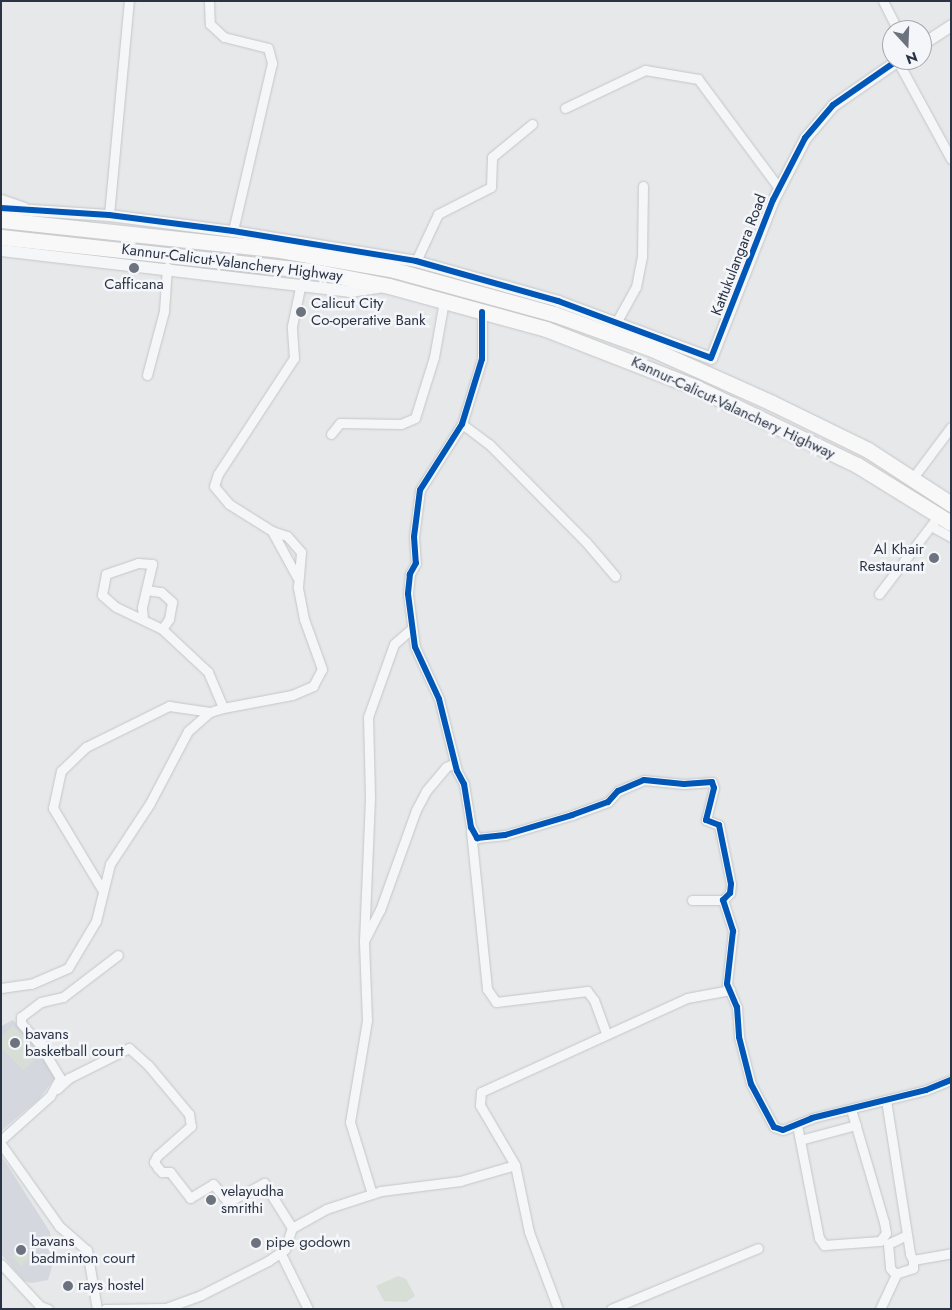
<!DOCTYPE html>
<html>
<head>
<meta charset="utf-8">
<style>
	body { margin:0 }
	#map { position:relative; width:952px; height:1310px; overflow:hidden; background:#e6e8ea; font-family:Jost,sans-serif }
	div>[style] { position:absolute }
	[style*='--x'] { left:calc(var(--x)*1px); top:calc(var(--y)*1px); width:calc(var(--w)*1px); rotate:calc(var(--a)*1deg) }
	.built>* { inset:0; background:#d4d7dd }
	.green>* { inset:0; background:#d6ded6 }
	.roads { filter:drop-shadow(0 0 1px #c4c6c8) drop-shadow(0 0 1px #c4c6c8) }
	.minor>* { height:9px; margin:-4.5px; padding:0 4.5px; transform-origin:4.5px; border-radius:4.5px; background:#f5f6f7 }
	.tertiary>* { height:11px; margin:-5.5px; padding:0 5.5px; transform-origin:5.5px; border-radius:5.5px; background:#f5f6f7 }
	.trunk>* { height:15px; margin:-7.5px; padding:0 7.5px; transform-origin:7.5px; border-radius:7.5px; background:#f8f8f8 }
	.cycleway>* { height:6px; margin:-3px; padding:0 3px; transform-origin:3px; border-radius:3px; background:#0057b8 }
	.dots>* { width:14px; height:14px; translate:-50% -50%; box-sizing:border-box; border:2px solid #f4f6f9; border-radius:50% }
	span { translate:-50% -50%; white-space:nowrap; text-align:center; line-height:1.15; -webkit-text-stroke:5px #f4f6f9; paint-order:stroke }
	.street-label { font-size:15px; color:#2b3445 }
	.poi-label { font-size:15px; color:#2b3445 }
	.left { translate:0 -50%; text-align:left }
	.right { translate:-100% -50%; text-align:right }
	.frame { position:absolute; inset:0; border:2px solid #2b3445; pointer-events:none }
	.north { position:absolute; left:882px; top:20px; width:50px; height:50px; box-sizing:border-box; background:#f4f6f9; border:1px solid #a4a8b1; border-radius:50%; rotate:160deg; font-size:14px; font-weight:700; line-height:20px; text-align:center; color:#2b3445 }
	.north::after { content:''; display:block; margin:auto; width:18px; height:22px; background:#6c737f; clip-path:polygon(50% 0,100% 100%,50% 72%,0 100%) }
</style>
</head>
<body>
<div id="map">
	<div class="built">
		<div style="clip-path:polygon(13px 1020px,39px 1049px,55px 1078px,39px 1099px,1px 1131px,1px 1026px)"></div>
		<div style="clip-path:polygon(1px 1155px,50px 1232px,53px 1263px,48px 1280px,32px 1283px,24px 1281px,1px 1254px)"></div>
	</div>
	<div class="green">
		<div style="clip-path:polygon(13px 1026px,40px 1055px,23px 1070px,1px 1048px,1px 1037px)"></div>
		<div style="clip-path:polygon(21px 1244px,29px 1258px,21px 1267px,12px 1256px)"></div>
		<div style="clip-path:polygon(398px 1276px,406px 1279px,415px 1296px,406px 1302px,384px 1301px,376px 1286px)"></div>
	</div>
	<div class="roads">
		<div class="minor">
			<div style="--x:209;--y:1;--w:23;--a:88"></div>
			<div style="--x:210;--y:24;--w:19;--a:43"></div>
			<div style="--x:224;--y:37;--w:45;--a:14"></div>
			<div style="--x:268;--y:48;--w:16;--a:75"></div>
			<div style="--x:272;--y:63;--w:172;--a:103.1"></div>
			<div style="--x:883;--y:1;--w:33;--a:63"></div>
			<div style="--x:897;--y:60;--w:113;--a:61.4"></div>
			<div style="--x:565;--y:108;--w:89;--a:-25.4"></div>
			<div style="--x:645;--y:70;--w:54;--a:9.6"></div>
			<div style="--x:698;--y:79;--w:136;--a:53.4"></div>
			<div style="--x:1;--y:199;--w:24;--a:19"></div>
			<div style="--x:109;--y:215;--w:215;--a:-84.7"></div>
			<div style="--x:416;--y:261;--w:52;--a:-64.9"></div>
			<div style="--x:438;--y:214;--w:59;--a:-27"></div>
			<div style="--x:491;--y:187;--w:30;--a:-88"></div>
			<div style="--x:492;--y:157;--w:52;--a:-39.5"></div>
			<div style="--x:482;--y:312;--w:47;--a:90"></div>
			<div style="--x:482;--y:359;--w:68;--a:107.1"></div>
			<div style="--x:462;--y:424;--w:78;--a:122.5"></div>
			<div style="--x:420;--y:490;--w:47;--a:97.3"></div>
			<div style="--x:414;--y:537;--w:26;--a:86"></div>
			<div style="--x:416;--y:563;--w:13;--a:119"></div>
			<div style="--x:410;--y:574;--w:20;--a:96"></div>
			<div style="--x:408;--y:594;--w:53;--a:82.5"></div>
			<div style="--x:415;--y:647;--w:57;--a:65.2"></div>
			<div style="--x:439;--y:699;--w:74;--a:76"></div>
			<div style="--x:457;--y:771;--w:15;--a:62"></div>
			<div style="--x:464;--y:784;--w:44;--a:80.8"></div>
			<div style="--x:471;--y:827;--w:13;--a:61"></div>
			<div style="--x:477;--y:838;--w:28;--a:-6"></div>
			<div style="--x:505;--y:835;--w:70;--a:-16.6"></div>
			<div style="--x:572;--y:815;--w:38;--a:-20"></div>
			<div style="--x:608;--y:802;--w:15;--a:-48"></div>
			<div style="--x:618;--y:791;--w:28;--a:-23"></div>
			<div style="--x:644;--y:780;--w:40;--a:5.7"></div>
			<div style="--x:684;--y:784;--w:28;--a:-4"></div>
			<div style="--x:712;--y:782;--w:6;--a:72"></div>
			<div style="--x:714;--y:788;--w:33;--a:104"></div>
			<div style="--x:706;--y:820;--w:14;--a:21"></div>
			<div style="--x:719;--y:825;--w:60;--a:78.5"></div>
			<div style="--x:731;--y:884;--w:9;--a:96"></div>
			<div style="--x:730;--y:893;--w:10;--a:135"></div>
			<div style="--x:723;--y:900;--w:33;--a:72"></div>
			<div style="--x:733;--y:931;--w:53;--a:96.5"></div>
			<div style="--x:727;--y:984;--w:25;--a:67"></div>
			<div style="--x:737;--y:1007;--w:30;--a:86"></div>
			<div style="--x:739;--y:1037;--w:49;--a:75.7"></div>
			<div style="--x:751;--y:1084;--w:49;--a:61.9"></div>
			<div style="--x:774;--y:1127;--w:9;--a:18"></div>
			<div style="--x:783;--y:1130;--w:31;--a:-22"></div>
			<div style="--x:812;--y:1118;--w:117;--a:-13.8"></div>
			<div style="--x:926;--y:1090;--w:27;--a:-22"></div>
			<div style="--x:617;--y:321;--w:39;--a:-61"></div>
			<div style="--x:636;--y:287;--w:31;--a:-79"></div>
			<div style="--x:642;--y:257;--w:71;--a:-89.2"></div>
			<div style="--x:147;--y:375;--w:66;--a:-75.1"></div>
			<div style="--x:164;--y:311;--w:44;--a:-86.1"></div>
			<div style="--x:462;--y:424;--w:34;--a:37"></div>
			<div style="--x:489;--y:444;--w:138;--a:45.3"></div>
			<div style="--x:586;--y:542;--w:45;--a:49.5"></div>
			<div style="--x:331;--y:434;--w:14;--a:-51"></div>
			<div style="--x:340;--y:423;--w:61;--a:0.9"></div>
			<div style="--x:401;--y:424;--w:15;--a:-23"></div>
			<div style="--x:415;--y:418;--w:64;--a:-72.7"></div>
			<div style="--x:434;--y:357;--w:57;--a:-79.9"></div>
			<div style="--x:912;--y:479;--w:65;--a:-53.1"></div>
			<div style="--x:931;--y:526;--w:23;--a:29"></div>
			<div style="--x:272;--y:531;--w:52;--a:61.5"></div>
			<div style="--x:146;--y:590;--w:27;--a:-77"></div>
			<div style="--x:152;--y:564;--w:14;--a:-176"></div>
			<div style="--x:138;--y:563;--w:34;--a:161"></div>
			<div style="--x:106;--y:574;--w:21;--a:101"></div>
			<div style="--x:102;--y:595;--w:18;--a:41"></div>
			<div style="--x:116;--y:607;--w:51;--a:25.6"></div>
			<div style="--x:162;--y:629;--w:63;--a:43.1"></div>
			<div style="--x:208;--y:672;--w:39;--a:67"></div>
			<div style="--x:223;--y:708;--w:70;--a:-10.7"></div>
			<div style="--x:292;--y:695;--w:23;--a:-23"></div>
			<div style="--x:313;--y:686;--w:19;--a:-62"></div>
			<div style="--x:322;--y:669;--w:53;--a:-109.8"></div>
			<div style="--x:304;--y:619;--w:33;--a:-101"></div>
			<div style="--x:298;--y:587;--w:35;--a:-85"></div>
			<div style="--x:301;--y:552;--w:21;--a:-131"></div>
			<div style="--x:287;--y:536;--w:16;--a:-162"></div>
			<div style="--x:272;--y:531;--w:51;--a:-147.9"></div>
			<div style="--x:229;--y:504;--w:23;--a:-130"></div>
			<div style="--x:214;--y:486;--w:13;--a:-72"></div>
			<div style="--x:218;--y:474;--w:139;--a:-56.8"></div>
			<div style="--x:294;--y:358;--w:32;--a:-94"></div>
			<div style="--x:292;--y:326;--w:44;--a:-78.2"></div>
			<div style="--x:879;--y:594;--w:99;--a:-52.8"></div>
			<div style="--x:143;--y:619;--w:12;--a:-95"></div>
			<div style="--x:142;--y:607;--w:17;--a:-77"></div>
			<div style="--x:146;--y:590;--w:15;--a:8"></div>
			<div style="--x:161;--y:592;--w:15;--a:42"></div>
			<div style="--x:172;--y:602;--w:17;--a:100"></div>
			<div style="--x:169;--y:619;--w:12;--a:125"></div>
			<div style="--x:471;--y:831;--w:159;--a:84.2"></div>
			<div style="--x:487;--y:989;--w:16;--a:55"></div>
			<div style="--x:496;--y:1002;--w:92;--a:-6.9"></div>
			<div style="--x:587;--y:991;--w:11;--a:52"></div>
			<div style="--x:594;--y:1000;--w:35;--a:70"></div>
			<div style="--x:103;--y:891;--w:97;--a:-121.1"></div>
			<div style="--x:53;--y:808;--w:38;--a:-78"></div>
			<div style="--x:61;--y:771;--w:35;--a:-44"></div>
			<div style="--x:86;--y:747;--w:93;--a:-26.3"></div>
			<div style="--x:169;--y:706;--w:41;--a:8.3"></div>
			<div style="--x:692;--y:900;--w:31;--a:0"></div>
			<div style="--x:364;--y:941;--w:144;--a:-87.6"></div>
			<div style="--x:370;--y:797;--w:80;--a:-91.4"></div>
			<div style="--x:368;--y:717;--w:77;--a:-70.4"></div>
			<div style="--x:394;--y:644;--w:23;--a:-41"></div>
			<div style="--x:1;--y:988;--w:30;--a:-8"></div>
			<div style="--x:31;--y:984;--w:40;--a:-23.4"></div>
			<div style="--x:68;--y:968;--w:55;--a:-59.2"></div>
			<div style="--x:96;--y:921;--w:59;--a:-76.2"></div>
			<div style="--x:110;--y:864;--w:73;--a:-56.7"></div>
			<div style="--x:150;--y:803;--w:81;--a:-62.2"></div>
			<div style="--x:188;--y:731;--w:29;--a:-41"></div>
			<div style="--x:210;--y:712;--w:14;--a:-17"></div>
			<div style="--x:57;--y:1089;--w:16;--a:-43"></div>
			<div style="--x:69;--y:1078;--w:67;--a:-26.6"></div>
			<div style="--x:129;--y:1048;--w:25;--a:42"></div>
			<div style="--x:148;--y:1065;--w:64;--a:50.1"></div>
			<div style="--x:189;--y:1114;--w:12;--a:81"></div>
			<div style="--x:191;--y:1126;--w:45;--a:138.6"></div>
			<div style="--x:157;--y:1156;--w:7;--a:117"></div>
			<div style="--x:154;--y:1162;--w:7;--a:56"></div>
			<div style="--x:158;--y:1168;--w:6;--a:45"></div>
			<div style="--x:162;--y:1172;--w:8;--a:0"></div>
			<div style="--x:170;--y:1172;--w:33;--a:52"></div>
			<div style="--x:190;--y:1198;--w:27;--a:-31"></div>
			<div style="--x:213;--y:1184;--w:23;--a:50"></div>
			<div style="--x:228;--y:1202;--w:41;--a:-27.8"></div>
			<div style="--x:264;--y:1183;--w:53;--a:58.1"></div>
			<div style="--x:886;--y:1100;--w:156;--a:81.1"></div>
			<div style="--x:910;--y:1254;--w:7;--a:63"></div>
			<div style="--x:913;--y:1260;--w:39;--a:-10"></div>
			<div style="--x:797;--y:1125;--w:115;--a:79"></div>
			<div style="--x:819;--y:1238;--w:9;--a:54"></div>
			<div style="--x:824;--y:1245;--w:56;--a:-4.1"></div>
			<div style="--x:880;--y:1241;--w:10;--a:-53"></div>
			<div style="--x:886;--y:1233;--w:11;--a:-100"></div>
			<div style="--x:884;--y:1222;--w:118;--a:-106.3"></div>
			<div style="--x:1;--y:1140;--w:66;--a:-41.9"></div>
			<div style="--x:50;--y:1096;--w:21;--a:-61"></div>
			<div style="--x:60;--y:1078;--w:37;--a:-121"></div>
			<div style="--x:41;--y:1046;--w:30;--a:-131"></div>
			<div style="--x:21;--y:1023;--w:6;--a:-90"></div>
			<div style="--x:21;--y:1017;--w:25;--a:-37"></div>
			<div style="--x:41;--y:1002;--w:23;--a:-13"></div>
			<div style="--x:63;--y:997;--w:69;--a:-37.4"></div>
			<div style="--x:800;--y:1140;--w:58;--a:-15"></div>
			<div style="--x:1;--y:1144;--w:100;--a:54.7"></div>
			<div style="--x:59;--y:1226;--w:37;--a:41"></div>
			<div style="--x:87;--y:1250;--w:60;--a:80.4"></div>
			<div style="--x:515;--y:1165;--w:69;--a:-120.3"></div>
			<div style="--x:480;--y:1105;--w:13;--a:-86"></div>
			<div style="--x:481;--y:1092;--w:226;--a:-24.5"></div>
			<div style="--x:687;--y:998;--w:44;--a:-10.5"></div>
			<div style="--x:372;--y:1194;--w:75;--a:-107"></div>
			<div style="--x:350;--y:1122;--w:103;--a:-80.5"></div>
			<div style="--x:367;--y:1020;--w:79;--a:-92.2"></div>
			<div style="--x:364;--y:941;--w:35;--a:-63"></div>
			<div style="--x:380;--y:910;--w:106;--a:-70.2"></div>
			<div style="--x:416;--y:810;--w:21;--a:-62"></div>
			<div style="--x:426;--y:791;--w:31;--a:-50"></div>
			<div style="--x:446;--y:767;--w:10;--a:-24"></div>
			<div style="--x:907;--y:1235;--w:21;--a:155"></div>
			<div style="--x:888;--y:1244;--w:24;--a:85"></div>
			<div style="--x:890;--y:1268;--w:8;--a:50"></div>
			<div style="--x:895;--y:1274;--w:19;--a:-18"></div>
			<div style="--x:913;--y:1268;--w:8;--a:-90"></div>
			<div style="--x:280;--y:1252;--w:64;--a:63.8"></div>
			<div style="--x:1;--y:1264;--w:57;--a:47.1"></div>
			<div style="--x:40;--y:1306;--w:9;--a:21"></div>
			<div style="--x:105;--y:1309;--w:61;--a:-0.9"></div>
			<div style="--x:166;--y:1308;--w:37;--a:-20"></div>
			<div style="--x:201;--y:1295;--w:75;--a:-26.9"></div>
			<div style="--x:268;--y:1261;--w:21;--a:-35"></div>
			<div style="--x:285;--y:1249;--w:22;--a:-72"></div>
			<div style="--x:292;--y:1228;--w:39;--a:-29"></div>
			<div style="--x:326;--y:1209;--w:58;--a:-18.1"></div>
			<div style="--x:381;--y:1191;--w:80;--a:-7.2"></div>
			<div style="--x:460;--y:1181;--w:57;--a:-16.2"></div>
			<div style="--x:515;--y:1165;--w:68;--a:78.2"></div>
			<div style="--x:529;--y:1232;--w:82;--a:69.4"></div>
			<div style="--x:611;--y:1309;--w:159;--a:-22.5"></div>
			<div style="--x:880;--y:1309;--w:40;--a:-65"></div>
		</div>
		<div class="tertiary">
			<div style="--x:922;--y:44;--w:35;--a:-33"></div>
			<div style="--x:1;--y:208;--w:108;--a:3.7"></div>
			<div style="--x:109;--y:215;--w:125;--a:7.4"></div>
			<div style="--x:233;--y:231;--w:185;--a:9.3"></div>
			<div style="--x:416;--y:261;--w:148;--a:15.7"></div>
			<div style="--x:558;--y:301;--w:163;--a:20.4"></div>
			<div style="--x:711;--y:358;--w:170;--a:-68.6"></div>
			<div style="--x:773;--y:200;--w:70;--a:-62.7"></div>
			<div style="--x:805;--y:138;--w:43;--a:-49.7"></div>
			<div style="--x:833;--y:105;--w:79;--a:-34.7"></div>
			<div style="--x:1;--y:250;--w:350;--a:6.7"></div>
			<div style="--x:349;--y:291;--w:29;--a:-8"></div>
		</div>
		<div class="trunk">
			<div style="--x:1;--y:220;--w:275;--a:6.1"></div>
			<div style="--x:274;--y:249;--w:122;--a:9.9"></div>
			<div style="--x:394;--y:270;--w:166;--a:15.4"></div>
			<div style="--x:554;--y:314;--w:104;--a:19.7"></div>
			<div style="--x:652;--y:349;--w:132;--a:24.2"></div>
			<div style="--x:772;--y:403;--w:107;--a:26.1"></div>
			<div style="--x:868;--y:450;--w:99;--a:33"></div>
			<div style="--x:1;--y:237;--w:314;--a:6.2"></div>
			<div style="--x:313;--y:271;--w:77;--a:11.2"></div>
			<div style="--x:389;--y:286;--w:163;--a:15.3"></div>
			<div style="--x:546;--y:329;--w:162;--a:21.3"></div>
			<div style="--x:697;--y:388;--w:178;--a:25.7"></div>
			<div style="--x:857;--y:465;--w:110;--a:31.7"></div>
		</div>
	</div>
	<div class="cycleway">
		<div style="--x:1;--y:208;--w:108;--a:3.7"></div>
		<div style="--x:109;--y:215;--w:125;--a:7.4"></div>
		<div style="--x:233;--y:231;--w:185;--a:9.3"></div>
		<div style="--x:416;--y:261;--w:148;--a:15.7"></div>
		<div style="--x:558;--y:301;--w:163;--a:20.4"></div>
		<div style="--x:711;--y:358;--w:170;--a:-68.6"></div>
		<div style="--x:773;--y:200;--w:70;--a:-62.7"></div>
		<div style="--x:805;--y:138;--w:43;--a:-49.7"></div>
		<div style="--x:833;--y:105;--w:79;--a:-34.7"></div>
		<div style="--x:482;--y:312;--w:47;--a:90"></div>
		<div style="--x:482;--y:359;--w:68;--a:107.1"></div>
		<div style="--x:462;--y:424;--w:78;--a:122.5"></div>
		<div style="--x:420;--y:490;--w:47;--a:97.3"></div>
		<div style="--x:414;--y:537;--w:26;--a:86"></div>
		<div style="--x:416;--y:563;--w:13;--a:119"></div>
		<div style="--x:410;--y:574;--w:20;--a:96"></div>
		<div style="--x:408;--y:594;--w:53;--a:82.5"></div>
		<div style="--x:415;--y:647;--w:57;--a:65.2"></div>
		<div style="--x:439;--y:699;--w:74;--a:76"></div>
		<div style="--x:457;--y:771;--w:15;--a:62"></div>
		<div style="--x:464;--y:784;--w:44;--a:80.8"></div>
		<div style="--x:471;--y:827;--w:13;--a:61"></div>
		<div style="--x:477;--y:838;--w:28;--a:-6"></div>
		<div style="--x:505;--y:835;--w:70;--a:-16.6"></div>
		<div style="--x:572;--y:815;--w:38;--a:-20"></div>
		<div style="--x:608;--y:802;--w:15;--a:-48"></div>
		<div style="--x:618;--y:791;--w:28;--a:-23"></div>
		<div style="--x:644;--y:780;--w:40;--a:5.7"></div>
		<div style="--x:684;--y:784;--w:28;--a:-4"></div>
		<div style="--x:712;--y:782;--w:6;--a:72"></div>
		<div style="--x:714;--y:788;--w:33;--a:104"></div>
		<div style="--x:706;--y:820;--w:14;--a:21"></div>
		<div style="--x:719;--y:825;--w:60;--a:78.5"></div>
		<div style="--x:731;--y:884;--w:9;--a:96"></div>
		<div style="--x:730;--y:893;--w:10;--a:135"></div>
		<div style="--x:723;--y:900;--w:33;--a:72"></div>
		<div style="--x:733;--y:931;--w:53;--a:96.5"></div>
		<div style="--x:727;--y:984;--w:25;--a:67"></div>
		<div style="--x:737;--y:1007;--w:30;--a:86"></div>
		<div style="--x:739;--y:1037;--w:49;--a:75.7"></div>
		<div style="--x:751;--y:1084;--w:49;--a:61.9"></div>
		<div style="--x:774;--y:1127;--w:9;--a:18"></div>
		<div style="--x:783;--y:1130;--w:31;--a:-22"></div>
		<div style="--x:812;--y:1118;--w:117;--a:-13.8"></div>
		<div style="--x:926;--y:1090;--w:27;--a:-22"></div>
	</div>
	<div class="dots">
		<div style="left:134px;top:268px;background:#6c737f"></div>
		<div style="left:301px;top:312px;background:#6c737f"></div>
		<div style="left:934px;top:558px;background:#6c737f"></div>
		<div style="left:15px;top:1043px;background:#6c737f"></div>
		<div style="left:211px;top:1200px;background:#6c737f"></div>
		<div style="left:256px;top:1243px;background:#6c737f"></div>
		<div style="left:21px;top:1250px;background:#6c737f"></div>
		<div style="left:68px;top:1286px;background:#6c737f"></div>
	</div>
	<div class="street-label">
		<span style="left:739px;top:255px;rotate:-69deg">Kattukulangara Road</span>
		<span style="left:232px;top:263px;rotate:7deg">Kannur-Calicut-Valanchery Highway</span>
		<span style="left:733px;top:408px;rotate:25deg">Kannur-Calicut-Valanchery Highway</span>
	</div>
	<div class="poi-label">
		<span style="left:134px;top:285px">Cafficana</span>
		<span class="left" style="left:311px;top:312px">Calicut City<br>Co-operative Bank</span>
		<span class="right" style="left:924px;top:558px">Al Khair<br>Restaurant</span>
		<span class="left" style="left:25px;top:1043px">bavans<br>basketball court</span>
		<span class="left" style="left:221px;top:1200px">velayudha<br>smrithi</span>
		<span class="left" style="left:31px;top:1250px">bavans<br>badminton court</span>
		<span class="left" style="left:266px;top:1243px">pipe godown</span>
		<span class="left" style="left:78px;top:1286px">rays hostel</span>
	</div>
	<div class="frame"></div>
	<div class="north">N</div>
</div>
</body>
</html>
